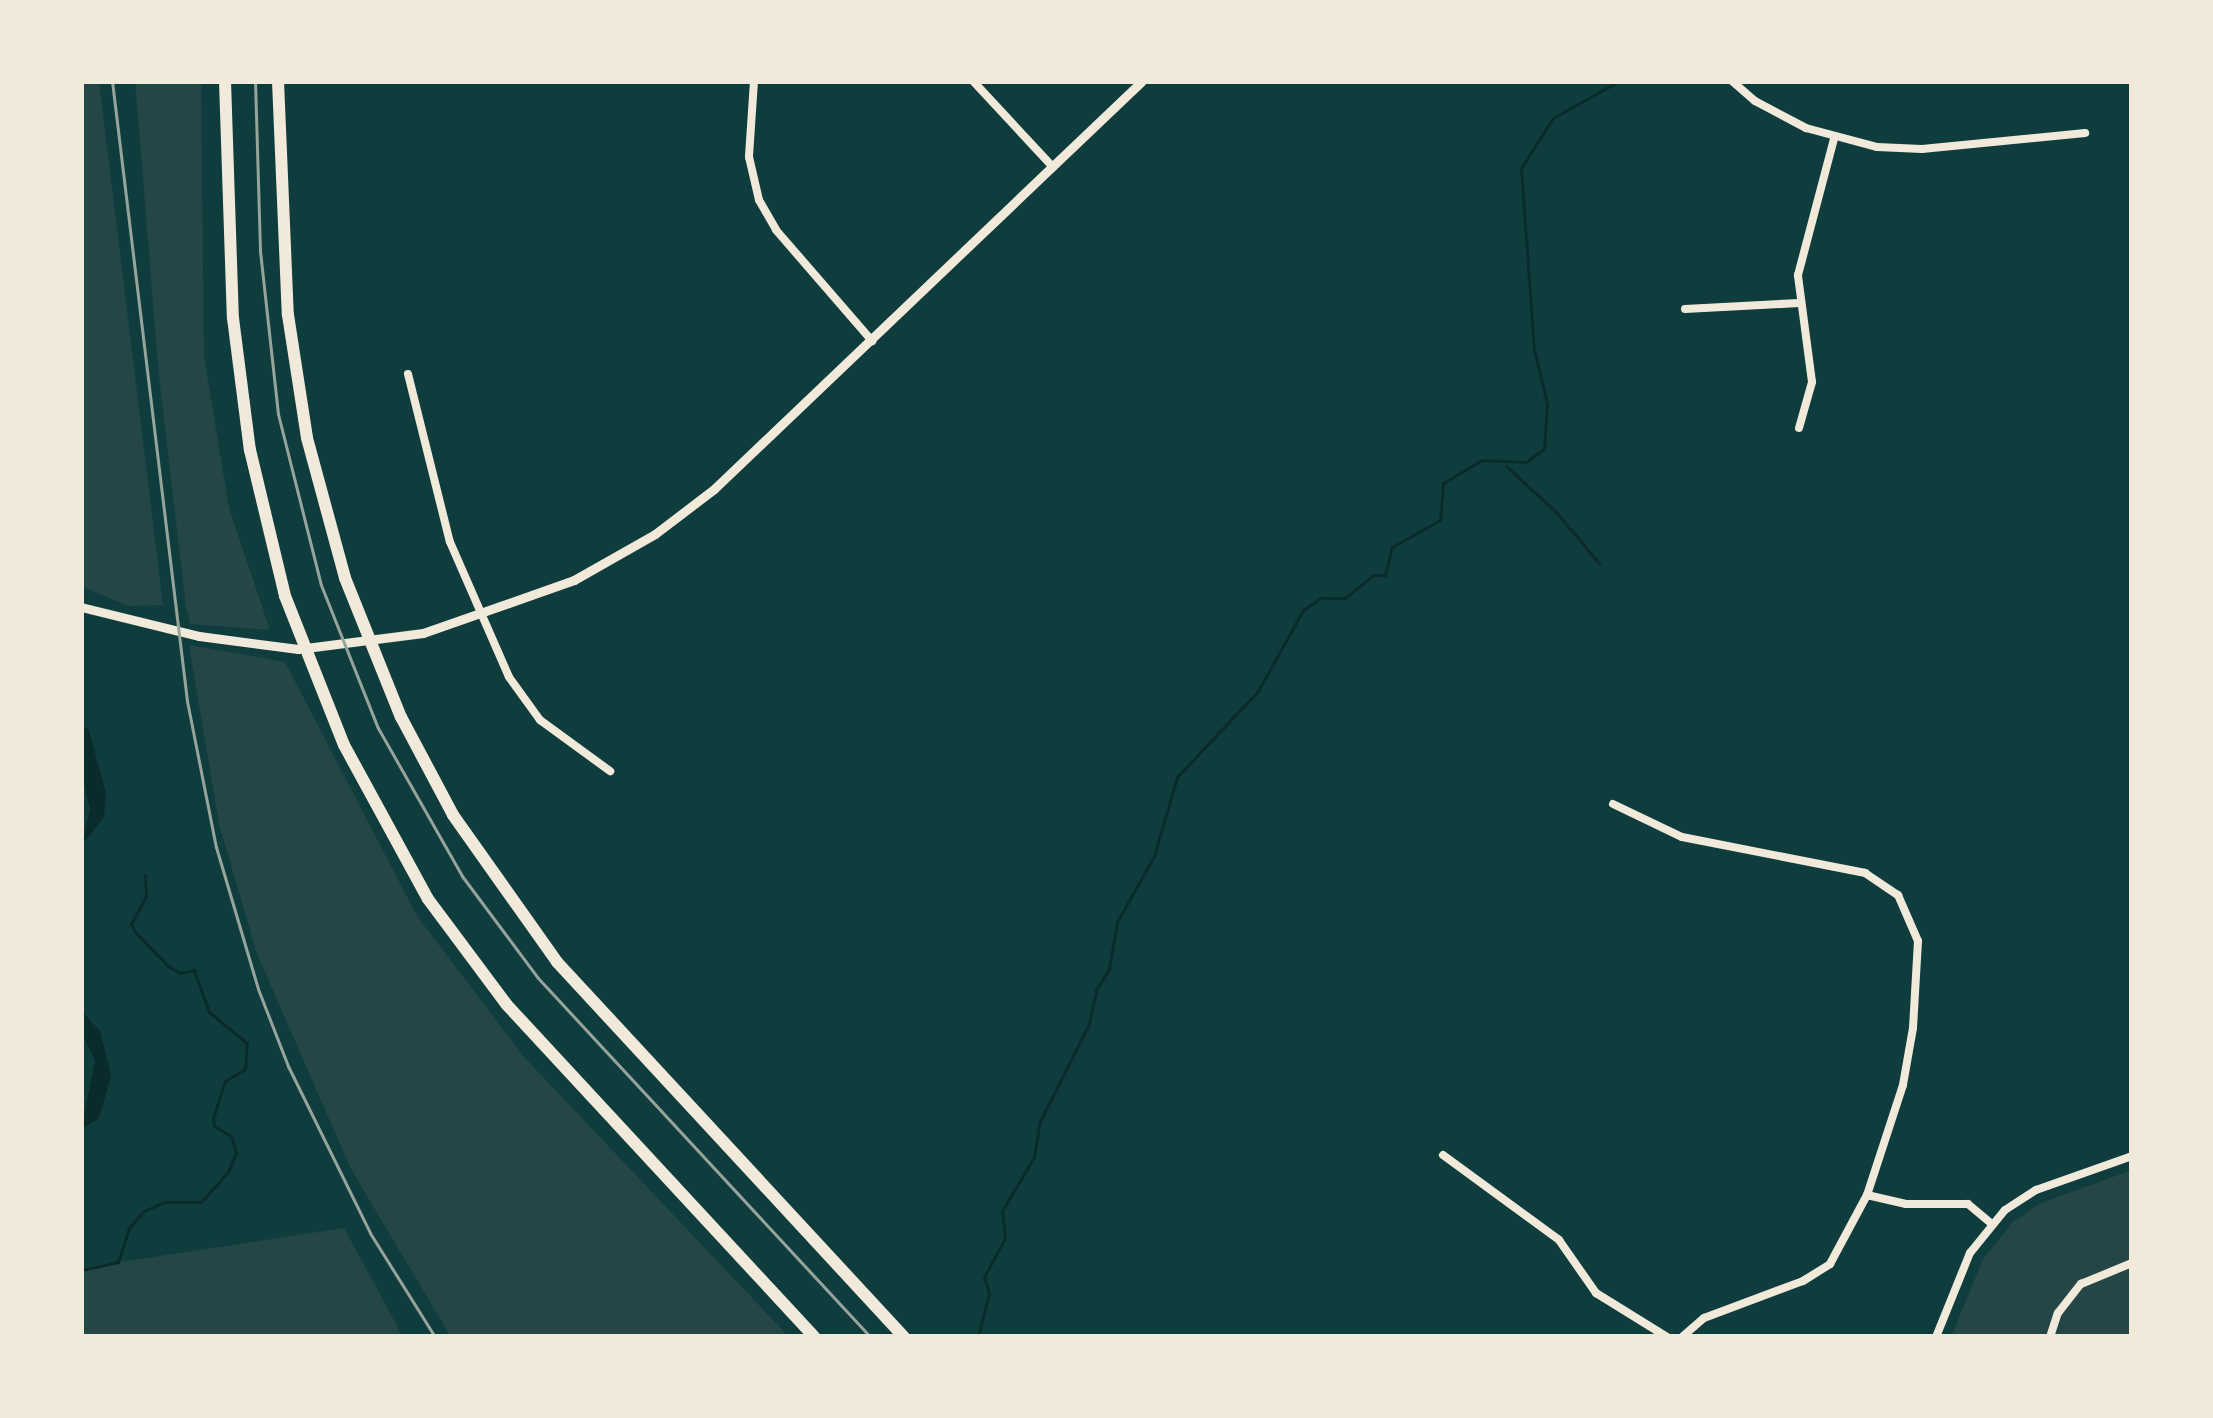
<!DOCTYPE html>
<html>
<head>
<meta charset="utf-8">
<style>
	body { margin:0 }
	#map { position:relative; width:2213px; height:1418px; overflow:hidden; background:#0f3d3e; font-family:"Open Sans",sans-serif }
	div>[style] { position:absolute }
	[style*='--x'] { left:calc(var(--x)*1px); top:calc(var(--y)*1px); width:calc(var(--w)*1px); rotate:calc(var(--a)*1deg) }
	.green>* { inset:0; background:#244646 }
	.water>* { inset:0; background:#0a2a2b }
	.stream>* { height:3px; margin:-1.5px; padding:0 1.5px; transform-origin:1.5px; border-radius:1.5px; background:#0a2a2b }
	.minor>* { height:8px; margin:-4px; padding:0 4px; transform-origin:4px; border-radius:4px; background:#f1e9da }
	.secondary>* { height:9px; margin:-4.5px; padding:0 4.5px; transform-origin:4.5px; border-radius:4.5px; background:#f1e9da }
	.motorway>* { height:12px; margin:-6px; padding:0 6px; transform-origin:6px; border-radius:6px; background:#f1e9da }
	.rail>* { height:3px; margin:-1.5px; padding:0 1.5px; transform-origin:1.5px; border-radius:1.5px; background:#97a49c }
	span { translate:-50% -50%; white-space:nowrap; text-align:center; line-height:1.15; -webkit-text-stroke:9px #f1e9da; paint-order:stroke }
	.frame { position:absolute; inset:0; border:84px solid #f1e9da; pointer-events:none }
</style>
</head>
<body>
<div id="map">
	<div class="green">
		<div style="clip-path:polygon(81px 81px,99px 81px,163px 605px,128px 606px,81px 586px)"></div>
		<div style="clip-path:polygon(135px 81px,201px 81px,204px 357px,229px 508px,270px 630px,190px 624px,186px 608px,159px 376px)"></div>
		<div style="clip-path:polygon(189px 645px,285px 662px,417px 916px,524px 1057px,789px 1337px,451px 1337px,351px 1169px,257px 954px,219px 824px)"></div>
		<div style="clip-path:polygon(2132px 1170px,2132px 1337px,1951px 1337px,1983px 1259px,2013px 1222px,2041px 1203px)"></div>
		<div style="clip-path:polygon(344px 1228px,403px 1337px,81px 1337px,81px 1268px)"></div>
	</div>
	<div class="water">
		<div style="clip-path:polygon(81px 723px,89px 731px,106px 793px,104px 817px,81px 846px,90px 810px,81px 770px)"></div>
		<div style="clip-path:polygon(81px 1010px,100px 1031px,111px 1076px,99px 1118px,81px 1130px,95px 1061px,81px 1032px)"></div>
	</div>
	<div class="stream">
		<div style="--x:1506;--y:466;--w:68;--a:42.6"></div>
		<div style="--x:1556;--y:512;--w:67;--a:49.9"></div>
		<div style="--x:81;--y:1270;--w:38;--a:-12"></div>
		<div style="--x:118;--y:1262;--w:36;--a:-72"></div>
		<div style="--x:129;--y:1228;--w:23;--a:-49"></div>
		<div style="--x:144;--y:1211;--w:22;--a:-24"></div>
		<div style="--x:164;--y:1202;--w:37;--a:0"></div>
		<div style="--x:201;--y:1202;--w:40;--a:-48"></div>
		<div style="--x:228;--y:1172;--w:21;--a:-67"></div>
		<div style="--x:236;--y:1153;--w:18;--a:-106"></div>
		<div style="--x:231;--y:1136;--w:20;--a:-150"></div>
		<div style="--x:214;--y:1126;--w:8;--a:-97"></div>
		<div style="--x:213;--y:1118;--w:39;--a:-72"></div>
		<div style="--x:225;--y:1081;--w:23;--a:-31"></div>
		<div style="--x:245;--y:1069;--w:26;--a:-86"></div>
		<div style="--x:247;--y:1043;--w:49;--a:-140.8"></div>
		<div style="--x:209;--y:1012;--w:45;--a:-109.7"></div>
		<div style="--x:194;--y:970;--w:14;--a:168"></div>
		<div style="--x:180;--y:973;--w:14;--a:-150"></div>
		<div style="--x:168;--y:966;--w:47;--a:-134.1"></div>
		<div style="--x:135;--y:932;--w:9;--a:-117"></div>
		<div style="--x:131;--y:924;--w:32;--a:-62"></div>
		<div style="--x:146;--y:896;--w:21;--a:-93"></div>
		<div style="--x:978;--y:1337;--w:45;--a:-76"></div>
		<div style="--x:989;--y:1293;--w:17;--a:-107"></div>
		<div style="--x:984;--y:1277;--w:44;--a:-61.7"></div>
		<div style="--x:1005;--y:1238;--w:27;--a:-96"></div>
		<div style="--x:1002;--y:1211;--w:63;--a:-59.3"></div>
		<div style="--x:1034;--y:1157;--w:36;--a:-81"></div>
		<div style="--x:1040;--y:1121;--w:109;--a:-63.2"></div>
		<div style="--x:1089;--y:1024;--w:35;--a:-78"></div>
		<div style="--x:1096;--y:990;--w:25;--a:-58"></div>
		<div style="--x:1109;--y:969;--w:48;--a:-80.3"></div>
		<div style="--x:1117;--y:922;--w:76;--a:-60.7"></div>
		<div style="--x:1154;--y:856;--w:82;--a:-73.8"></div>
		<div style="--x:1177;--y:777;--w:118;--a:-46.7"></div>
		<div style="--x:1258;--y:691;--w:93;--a:-60.9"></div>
		<div style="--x:1303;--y:610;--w:22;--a:-34"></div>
		<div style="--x:1321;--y:598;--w:24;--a:0"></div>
		<div style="--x:1345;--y:598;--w:36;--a:-39"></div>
		<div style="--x:1373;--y:575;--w:12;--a:0"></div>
		<div style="--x:1385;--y:575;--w:29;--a:-76"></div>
		<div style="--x:1392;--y:547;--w:55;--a:-29.4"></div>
		<div style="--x:1440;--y:520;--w:37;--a:-85"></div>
		<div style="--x:1443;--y:483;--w:45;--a:-30.5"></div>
		<div style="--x:1482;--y:460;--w:44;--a:2.6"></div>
		<div style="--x:1526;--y:462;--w:22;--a:-36"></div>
		<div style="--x:1544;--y:449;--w:45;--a:-86.2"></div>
		<div style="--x:1547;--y:404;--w:57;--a:-103.3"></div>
		<div style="--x:1534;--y:349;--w:181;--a:-94.1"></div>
		<div style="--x:1521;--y:168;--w:59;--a:-57.4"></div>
		<div style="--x:1553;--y:118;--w:76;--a:-29.3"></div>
	</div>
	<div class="minor">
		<div style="--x:754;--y:81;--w:76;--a:93.8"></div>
		<div style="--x:749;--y:157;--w:44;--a:76.9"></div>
		<div style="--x:759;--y:200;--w:34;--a:60"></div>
		<div style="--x:776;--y:230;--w:147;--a:49.1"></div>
		<div style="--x:973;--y:81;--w:117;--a:47.1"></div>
		<div style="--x:1732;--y:81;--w:30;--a:41"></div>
		<div style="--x:1755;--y:101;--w:58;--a:27.9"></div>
		<div style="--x:1806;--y:128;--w:73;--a:15"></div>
		<div style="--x:1877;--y:147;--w:45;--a:2.5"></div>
		<div style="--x:1922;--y:149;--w:164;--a:-5.6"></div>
		<div style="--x:1685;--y:309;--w:114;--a:-3"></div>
		<div style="--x:408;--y:374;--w:173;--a:76"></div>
		<div style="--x:450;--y:542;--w:147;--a:66.4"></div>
		<div style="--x:509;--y:677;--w:53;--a:54.2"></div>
		<div style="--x:540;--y:720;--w:87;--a:36.1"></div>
		<div style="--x:1799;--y:428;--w:48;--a:-74.2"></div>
		<div style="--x:1812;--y:382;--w:108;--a:-97.5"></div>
		<div style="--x:1798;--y:275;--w:141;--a:-75.2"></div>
		<div style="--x:1613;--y:804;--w:76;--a:25.6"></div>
		<div style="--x:1682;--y:837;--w:187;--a:11.1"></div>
		<div style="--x:1865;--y:873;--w:40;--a:34"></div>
		<div style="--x:1898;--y:895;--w:50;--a:66.5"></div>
		<div style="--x:1918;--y:941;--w:87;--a:93.3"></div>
		<div style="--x:1913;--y:1028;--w:58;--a:100"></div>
		<div style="--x:1903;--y:1085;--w:116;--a:108.1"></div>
		<div style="--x:1443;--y:1155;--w:144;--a:36.2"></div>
		<div style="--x:1559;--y:1240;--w:65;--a:55.1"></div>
		<div style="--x:1596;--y:1293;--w:84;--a:31.8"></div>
		<div style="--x:1682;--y:1337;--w:29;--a:-41"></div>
		<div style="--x:1704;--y:1318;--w:106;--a:-20.5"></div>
		<div style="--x:1803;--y:1281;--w:32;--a:-32"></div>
		<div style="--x:1830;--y:1264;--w:78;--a:-61.8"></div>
		<div style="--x:1867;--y:1195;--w:40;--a:13"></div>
		<div style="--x:1906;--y:1204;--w:62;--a:0"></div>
		<div style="--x:1968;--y:1204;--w:30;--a:40"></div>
		<div style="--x:1936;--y:1337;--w:91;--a:-68"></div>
		<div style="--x:1970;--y:1253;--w:55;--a:-50.9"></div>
		<div style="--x:2005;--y:1210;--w:37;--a:-33"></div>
		<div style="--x:2036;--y:1190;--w:102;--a:-19.5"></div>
		<div style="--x:2050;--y:1337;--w:25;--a:-72"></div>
		<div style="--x:2058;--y:1313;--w:37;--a:-52"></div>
		<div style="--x:2081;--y:1284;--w:55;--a:-22.4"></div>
	</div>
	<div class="secondary">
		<div style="--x:81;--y:607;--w:122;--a:13.8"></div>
		<div style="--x:199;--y:636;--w:100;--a:7.5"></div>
		<div style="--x:298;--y:649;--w:126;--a:-7.3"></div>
		<div style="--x:423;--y:633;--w:160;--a:-19.3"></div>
		<div style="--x:574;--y:580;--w:93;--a:-29.6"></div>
		<div style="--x:655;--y:534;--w:74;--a:-37.3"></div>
		<div style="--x:714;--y:489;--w:591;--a:-43.63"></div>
	</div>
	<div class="motorway">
		<div style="--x:225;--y:81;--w:237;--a:88.1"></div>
		<div style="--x:233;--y:318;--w:133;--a:82.7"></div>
		<div style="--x:250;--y:450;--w:150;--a:76.5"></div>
		<div style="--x:285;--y:596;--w:160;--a:68.4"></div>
		<div style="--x:344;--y:745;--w:175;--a:61.4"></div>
		<div style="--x:428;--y:899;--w:132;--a:53.3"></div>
		<div style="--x:507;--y:1005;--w:452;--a:47.2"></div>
		<div style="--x:278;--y:81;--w:234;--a:87.6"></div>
		<div style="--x:288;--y:315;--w:124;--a:81.2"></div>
		<div style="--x:307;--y:438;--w:145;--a:74.8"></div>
		<div style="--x:345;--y:578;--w:150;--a:68.1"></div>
		<div style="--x:401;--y:717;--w:111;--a:62"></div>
		<div style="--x:453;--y:815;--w:180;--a:54.7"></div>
		<div style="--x:557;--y:962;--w:511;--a:47.22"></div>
	</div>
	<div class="rail">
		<div style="--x:112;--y:81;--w:625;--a:83.1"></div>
		<div style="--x:187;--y:701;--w:149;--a:78.8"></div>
		<div style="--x:216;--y:847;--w:148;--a:73.5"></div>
		<div style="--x:258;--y:989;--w:83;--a:68.7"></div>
		<div style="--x:288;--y:1066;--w:186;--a:63.8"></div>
		<div style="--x:370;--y:1233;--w:123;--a:58"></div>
		<div style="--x:255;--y:81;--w:170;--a:88.3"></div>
		<div style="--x:260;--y:251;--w:164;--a:83.7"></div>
		<div style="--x:278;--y:414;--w:176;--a:75.9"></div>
		<div style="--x:321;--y:585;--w:154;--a:68.3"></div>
		<div style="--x:378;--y:728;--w:170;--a:60.4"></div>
		<div style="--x:462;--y:876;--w:127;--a:53.3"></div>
		<div style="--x:538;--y:978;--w:489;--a:47.2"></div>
	</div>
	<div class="frame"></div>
</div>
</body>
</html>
